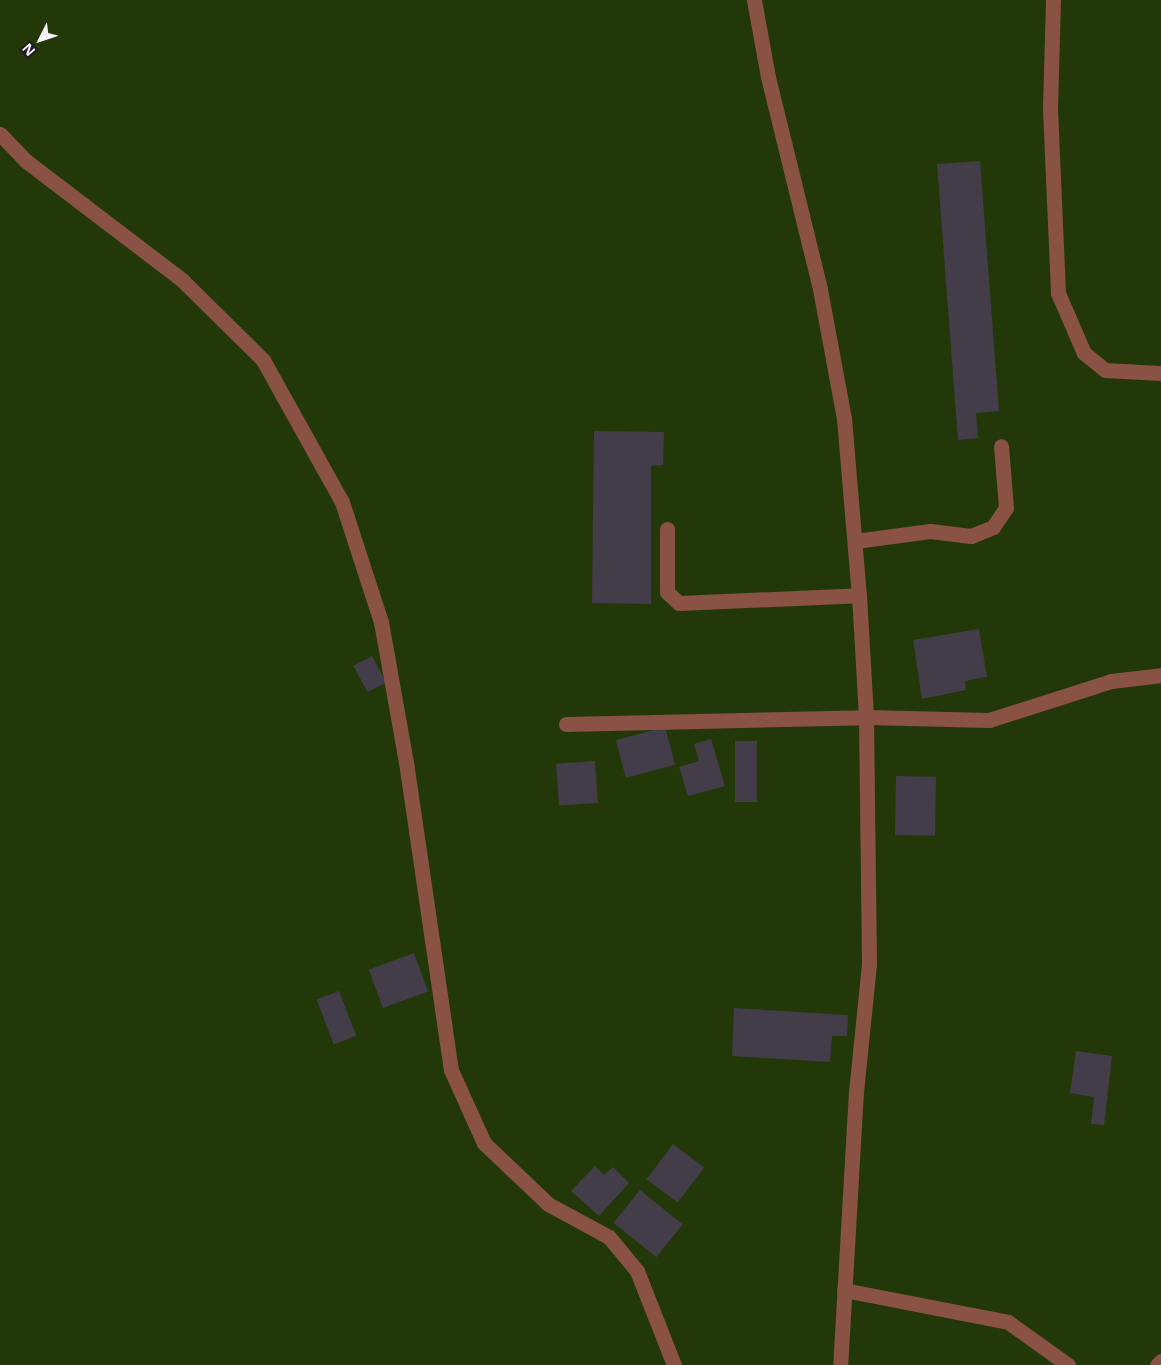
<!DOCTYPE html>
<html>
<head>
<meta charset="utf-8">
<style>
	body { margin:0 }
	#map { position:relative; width:1161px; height:1365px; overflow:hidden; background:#27222d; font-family:"Open Sans",sans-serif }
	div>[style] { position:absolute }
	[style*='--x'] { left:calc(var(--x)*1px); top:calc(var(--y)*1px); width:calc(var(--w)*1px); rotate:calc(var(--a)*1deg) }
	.green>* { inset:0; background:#223809; transform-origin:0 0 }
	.building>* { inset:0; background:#423d49; transform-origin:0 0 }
	.minor>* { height:15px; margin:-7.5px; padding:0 7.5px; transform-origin:7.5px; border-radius:7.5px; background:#895244 }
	span { translate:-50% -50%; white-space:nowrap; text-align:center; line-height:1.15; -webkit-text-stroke:4.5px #1e1924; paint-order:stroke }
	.north { position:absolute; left:15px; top:15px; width:50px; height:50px; -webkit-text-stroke:4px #1e1924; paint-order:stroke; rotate:229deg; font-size:14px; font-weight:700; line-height:20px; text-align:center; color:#f5f2f9 }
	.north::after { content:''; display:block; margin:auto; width:18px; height:22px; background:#f5f2f9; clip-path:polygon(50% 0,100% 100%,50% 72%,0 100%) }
</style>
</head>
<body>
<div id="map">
	<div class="green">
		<div style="left:0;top:0;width:1161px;height:1365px"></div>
	</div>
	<div class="building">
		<div style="clip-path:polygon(980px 161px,999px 411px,976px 413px,978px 438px,958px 440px,937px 164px)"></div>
		<div style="clip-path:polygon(594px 431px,664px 432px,663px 465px,651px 466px,651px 604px,592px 603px)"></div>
		<div style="clip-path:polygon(979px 629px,987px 677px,965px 681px,966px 690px,922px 699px,913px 640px)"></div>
		<div style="left:372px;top:656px;width:30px;height:21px;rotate:62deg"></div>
		<div style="left:665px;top:727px;width:39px;height:51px;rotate:75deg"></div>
		<div style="clip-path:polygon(711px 739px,725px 786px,688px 796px,679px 767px,699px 761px,694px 744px)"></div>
		<div style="left:735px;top:741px;width:22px;height:61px"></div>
		<div style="left:595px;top:761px;width:42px;height:39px;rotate:86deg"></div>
		<div style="left:896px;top:776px;width:40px;height:59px;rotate:1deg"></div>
		<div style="left:414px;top:953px;width:41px;height:48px;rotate:70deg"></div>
		<div style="left:339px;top:991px;width:48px;height:24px;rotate:69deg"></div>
		<div style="clip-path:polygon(734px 1008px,848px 1015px,847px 1036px,832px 1036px,830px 1062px,732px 1056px)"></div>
		<div style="clip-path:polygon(1076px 1051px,1112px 1056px,1104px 1125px,1091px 1124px,1094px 1097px,1070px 1093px)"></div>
		<div style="left:673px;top:1144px;width:39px;height:44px;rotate:37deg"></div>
		<div style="clip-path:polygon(595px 1166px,604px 1175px,613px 1167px,629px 1183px,599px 1216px,571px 1191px)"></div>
		<div style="left:640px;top:1190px;width:55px;height:42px;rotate:39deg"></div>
	</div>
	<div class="minor">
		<div style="--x:754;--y:0;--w:78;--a:79.7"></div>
		<div style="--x:768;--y:77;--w:218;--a:76.2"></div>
		<div style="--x:820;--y:289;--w:131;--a:79.5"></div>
		<div style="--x:844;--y:418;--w:178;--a:85.2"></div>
		<div style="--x:859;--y:595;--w:122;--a:86.7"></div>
		<div style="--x:866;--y:717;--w:247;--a:89.3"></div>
		<div style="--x:869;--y:964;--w:128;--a:95.8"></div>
		<div style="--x:856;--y:1091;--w:274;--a:93.3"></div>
		<div style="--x:1053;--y:0;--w:109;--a:91.6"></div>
		<div style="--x:1050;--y:109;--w:184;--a:87.5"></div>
		<div style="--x:1058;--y:293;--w:65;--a:66.6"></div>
		<div style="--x:1084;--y:353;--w:27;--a:39"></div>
		<div style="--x:1105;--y:370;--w:56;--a:3.1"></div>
		<div style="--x:0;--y:134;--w:37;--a:46"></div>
		<div style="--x:26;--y:161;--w:196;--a:37.3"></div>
		<div style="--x:182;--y:280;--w:114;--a:44.6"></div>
		<div style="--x:263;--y:360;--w:162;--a:60.9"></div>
		<div style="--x:342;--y:502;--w:126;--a:72"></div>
		<div style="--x:381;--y:622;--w:142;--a:79.9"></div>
		<div style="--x:406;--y:762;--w:311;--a:81.7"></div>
		<div style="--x:451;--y:1070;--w:80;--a:65.7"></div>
		<div style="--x:484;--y:1143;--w:88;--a:43.6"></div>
		<div style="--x:548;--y:1204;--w:69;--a:28.4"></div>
		<div style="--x:609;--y:1237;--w:44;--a:50.5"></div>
		<div style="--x:637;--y:1271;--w:101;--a:68.5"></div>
		<div style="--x:667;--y:529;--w:63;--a:90"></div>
		<div style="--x:667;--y:592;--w:16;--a:43"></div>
		<div style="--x:679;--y:603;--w:180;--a:-2.5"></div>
		<div style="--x:855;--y:541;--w:76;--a:-7.6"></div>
		<div style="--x:930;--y:531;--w:41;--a:7"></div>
		<div style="--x:971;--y:536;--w:24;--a:-22"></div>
		<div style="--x:993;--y:527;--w:23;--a:-56"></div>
		<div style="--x:1006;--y:508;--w:62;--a:-94.6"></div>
		<div style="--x:566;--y:724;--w:300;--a:-1.3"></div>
		<div style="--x:866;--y:717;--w:123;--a:1.4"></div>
		<div style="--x:989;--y:720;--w:128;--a:-17.7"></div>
		<div style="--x:1111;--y:681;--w:50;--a:-6.8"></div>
		<div style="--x:844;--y:1290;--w:167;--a:11"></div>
		<div style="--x:1008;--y:1322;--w:74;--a:35.6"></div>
		<div style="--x:1157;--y:1365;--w:6;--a:-45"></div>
	</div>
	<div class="north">N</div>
</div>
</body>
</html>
